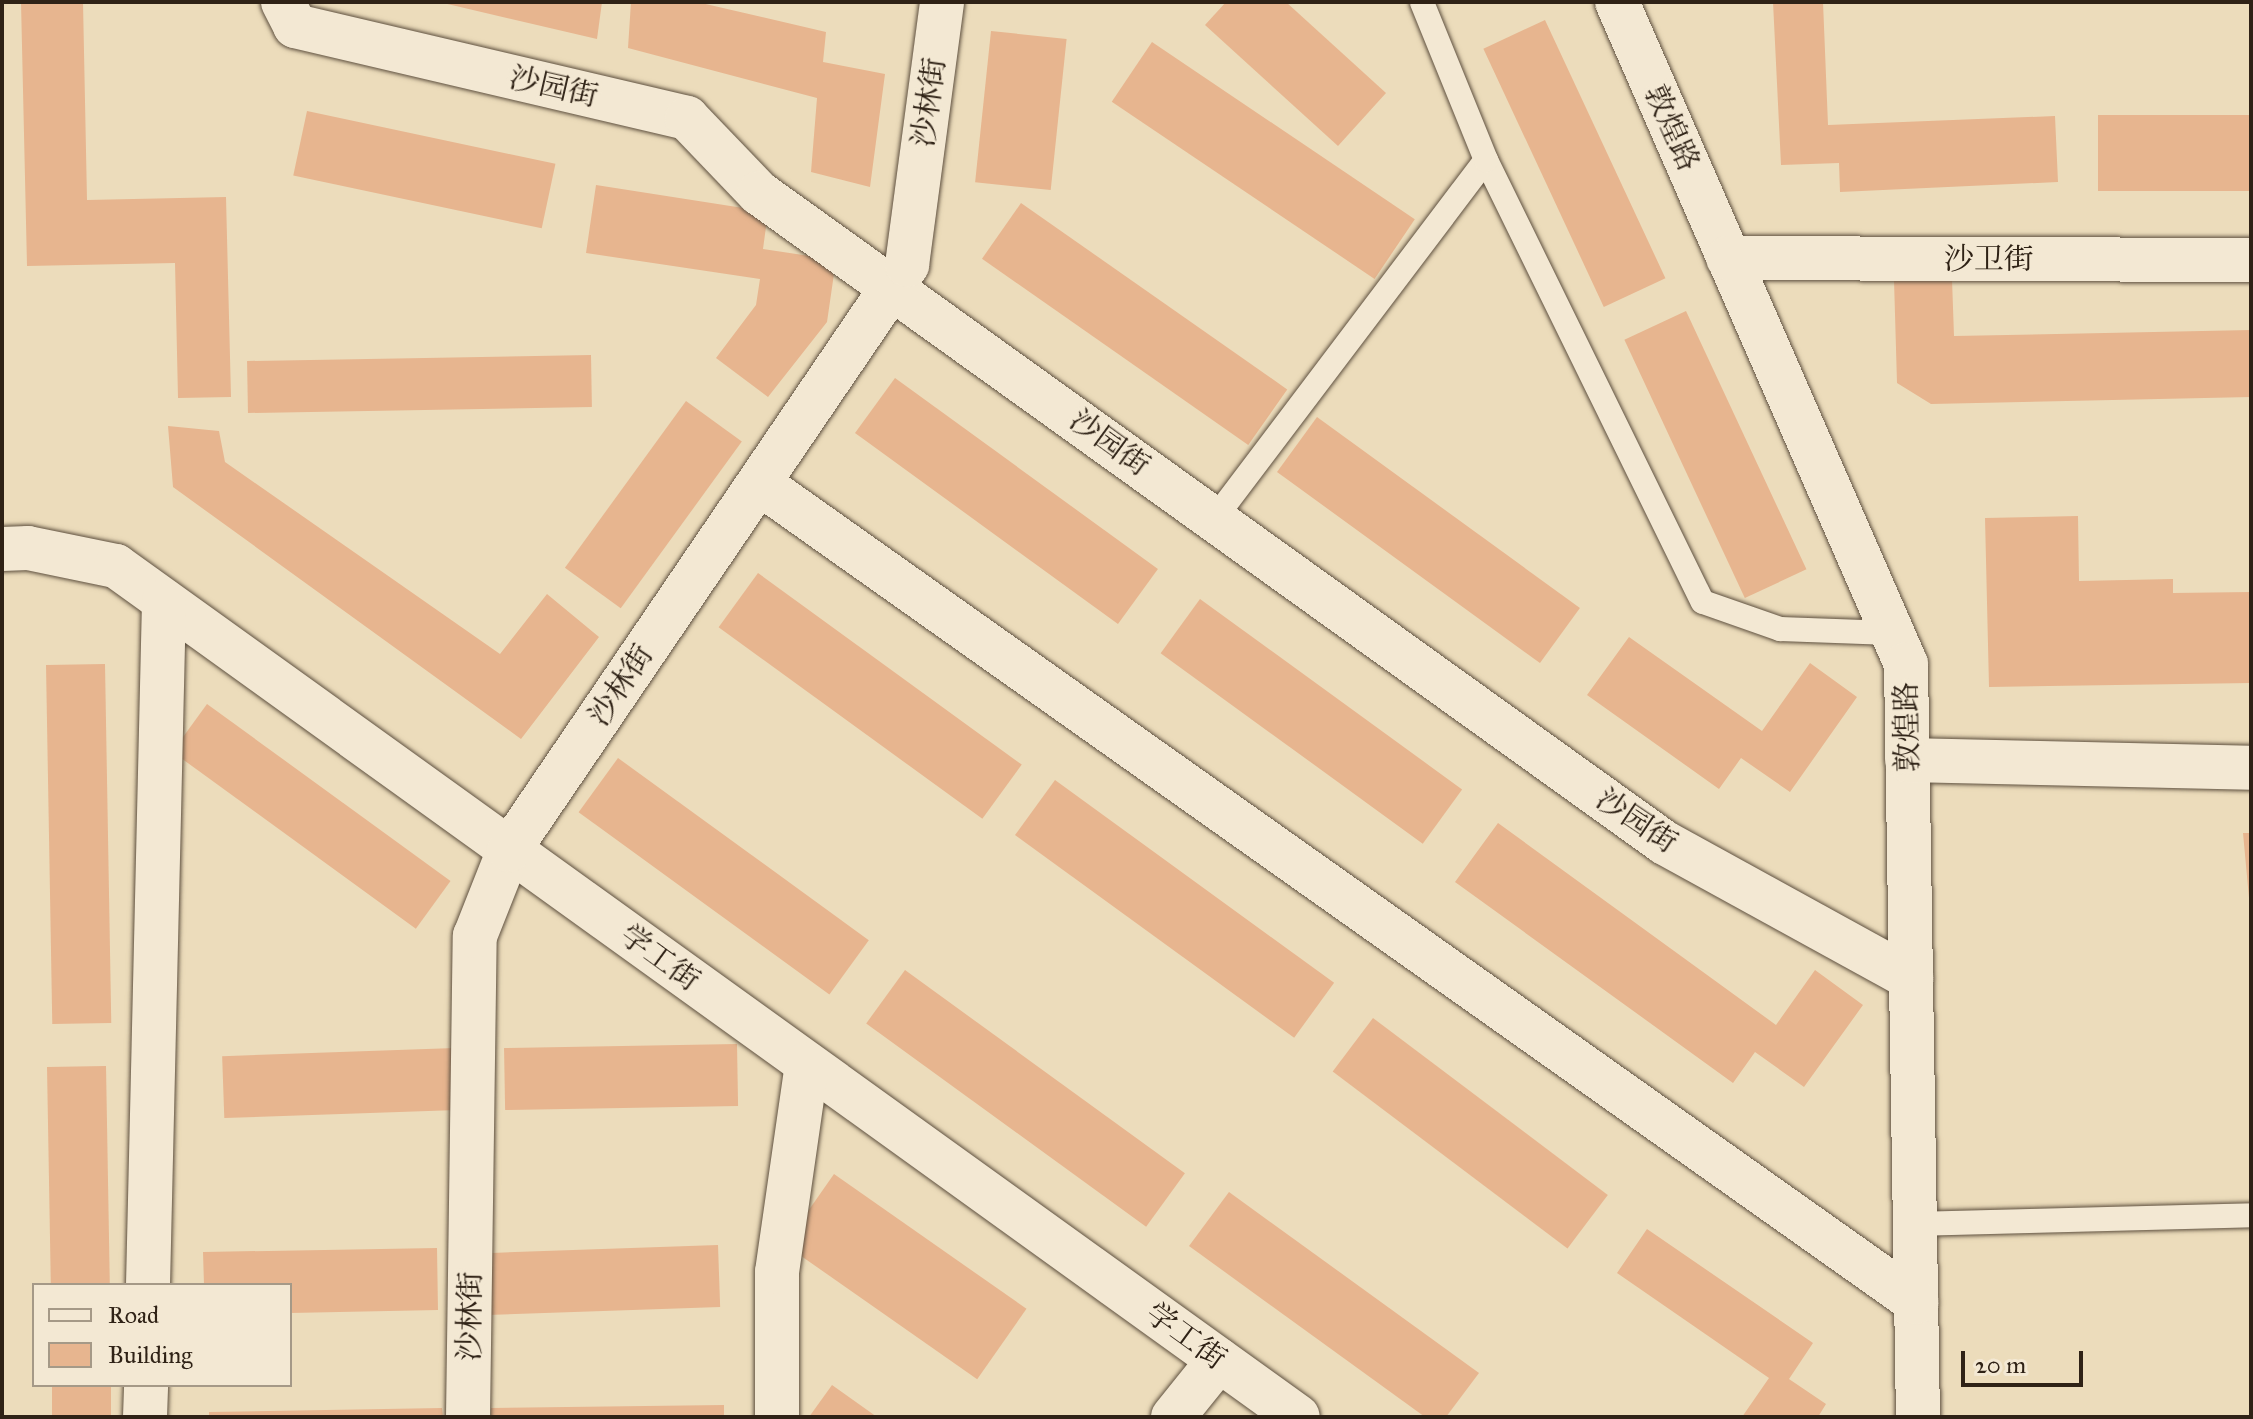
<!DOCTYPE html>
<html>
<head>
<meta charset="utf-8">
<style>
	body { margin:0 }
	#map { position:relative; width:2253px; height:1419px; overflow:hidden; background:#ecdcbb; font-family:"IM FELL Great Primer","Noto Serif SC",serif }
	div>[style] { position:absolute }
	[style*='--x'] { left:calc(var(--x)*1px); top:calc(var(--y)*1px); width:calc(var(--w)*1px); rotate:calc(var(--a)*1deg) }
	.building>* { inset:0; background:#e7b58f; transform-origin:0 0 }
	.roads { filter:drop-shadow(0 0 2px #5e503f) drop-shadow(0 0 2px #5e503f) }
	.service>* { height:24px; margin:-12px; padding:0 12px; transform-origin:12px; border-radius:12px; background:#f3e8d3 }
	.minor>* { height:44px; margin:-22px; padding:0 22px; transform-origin:22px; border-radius:22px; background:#f3e8d3 }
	span { translate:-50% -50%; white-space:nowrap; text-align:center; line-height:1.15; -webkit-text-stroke:7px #f3e8d3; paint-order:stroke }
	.street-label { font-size:30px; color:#2f2216 }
	.frame { position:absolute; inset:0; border:4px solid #2f2216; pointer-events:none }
	.legend { position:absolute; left:32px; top:1283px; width:260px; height:104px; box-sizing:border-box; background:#f3e8d3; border:2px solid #a59987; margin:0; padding:10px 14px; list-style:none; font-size:24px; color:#2f2216 }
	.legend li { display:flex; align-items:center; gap:16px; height:40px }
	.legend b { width:40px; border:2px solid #a59987 }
	.scale { position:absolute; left:1961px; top:1351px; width:122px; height:36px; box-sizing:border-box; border:4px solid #2f2216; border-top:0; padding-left:10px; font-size:24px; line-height:28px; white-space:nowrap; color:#2f2216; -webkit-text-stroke:6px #f3e8d3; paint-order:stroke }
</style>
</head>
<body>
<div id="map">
	<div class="building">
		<div style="clip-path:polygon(21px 2px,83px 2px,87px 200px,226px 197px,231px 397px,178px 398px,175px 263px,27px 266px)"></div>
		<div style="clip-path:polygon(439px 2px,602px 2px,597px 39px)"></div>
		<div style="clip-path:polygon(631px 2px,697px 2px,826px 32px,823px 62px,885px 74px,870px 187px,811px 172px,817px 98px,628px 48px)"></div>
		<div style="clip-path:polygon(1226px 2px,1286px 2px,1386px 93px,1338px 146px,1205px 25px)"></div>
		<div style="clip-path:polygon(1773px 2px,1823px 2px,1828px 125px,2055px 116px,2058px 182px,1840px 192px,1839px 163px,1781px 165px)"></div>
		<div style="left:1545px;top:20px;width:285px;height:68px;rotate:65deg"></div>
		<div style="left:991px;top:31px;width:76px;height:152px;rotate:6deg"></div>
		<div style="left:1152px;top:42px;width:317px;height:72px;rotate:34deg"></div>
		<div style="left:307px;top:111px;width:254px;height:66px;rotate:12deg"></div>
		<div style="left:2251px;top:115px;width:76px;height:153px;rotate:90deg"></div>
		<div style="clip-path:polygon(596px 185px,768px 212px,763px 249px,836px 260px,827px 322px,768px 397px,716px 358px,756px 305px,760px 279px,586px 253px)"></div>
		<div style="left:1021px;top:203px;width:325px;height:68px;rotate:35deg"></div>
		<div style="clip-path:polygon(1952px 279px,1954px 336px,2251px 330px,2251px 397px,1931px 404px,1897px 383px,1894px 280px)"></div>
		<div style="left:1686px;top:311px;width:285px;height:68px;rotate:65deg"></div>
		<div style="left:591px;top:355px;width:52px;height:344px;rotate:89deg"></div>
		<div style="left:895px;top:378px;width:325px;height:68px;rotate:36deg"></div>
		<div style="left:686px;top:401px;width:69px;height:206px;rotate:36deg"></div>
		<div style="left:1317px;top:417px;width:325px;height:68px;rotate:36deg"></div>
		<div style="clip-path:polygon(168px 426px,219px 431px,225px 462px,500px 654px,547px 594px,599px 637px,521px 739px,173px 487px)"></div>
		<div style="clip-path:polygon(2078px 516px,2079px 581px,2173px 579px,2173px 593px,2251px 592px,2251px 683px,1989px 687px,1985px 518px)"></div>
		<div style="left:758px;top:573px;width:326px;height:67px;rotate:36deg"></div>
		<div style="left:1200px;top:599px;width:324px;height:67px;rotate:36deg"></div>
		<div style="clip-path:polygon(1629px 637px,1762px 731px,1810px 663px,1857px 697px,1790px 792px,1741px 758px,1719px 789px,1587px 695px)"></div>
		<div style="left:105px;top:664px;width:359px;height:59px;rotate:89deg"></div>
		<div style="left:207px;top:704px;width:301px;height:59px;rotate:36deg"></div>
		<div style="left:618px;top:758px;width:310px;height:67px;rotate:36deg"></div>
		<div style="left:1055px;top:780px;width:345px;height:68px;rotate:36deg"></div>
		<div style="clip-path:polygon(1498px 823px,1776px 1025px,1815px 970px,1863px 1005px,1804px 1087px,1755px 1052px,1733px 1083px,1455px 882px)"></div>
		<div style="clip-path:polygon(2243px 833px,2251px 833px,2251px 898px,2249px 898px)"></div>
		<div style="left:905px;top:970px;width:346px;height:66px;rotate:36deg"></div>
		<div style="left:1373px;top:1018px;width:294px;height:67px;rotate:37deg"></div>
		<div style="left:737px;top:1044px;width:62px;height:233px;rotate:89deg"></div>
		<div style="left:455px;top:1048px;width:62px;height:233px;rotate:88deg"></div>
		<div style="left:106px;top:1066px;width:219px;height:59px;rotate:89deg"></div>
		<div style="left:834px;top:1174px;width:235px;height:86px;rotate:35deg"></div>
		<div style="clip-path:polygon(1229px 1192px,1479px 1373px,1446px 1417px,1425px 1417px,1189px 1246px)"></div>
		<div style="clip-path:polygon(1647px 1229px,1813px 1343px,1789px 1379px,1826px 1404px,1818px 1417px,1742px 1417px,1769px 1378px,1617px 1273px)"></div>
		<div style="left:718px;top:1245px;width:62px;height:233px;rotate:88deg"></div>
		<div style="clip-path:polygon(437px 1248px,438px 1310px,290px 1313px,290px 1285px,204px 1285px,203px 1252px)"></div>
		<div style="left:52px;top:1385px;width:59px;height:32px"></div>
		<div style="clip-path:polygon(832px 1385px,877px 1417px,809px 1417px)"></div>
		<div style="clip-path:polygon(724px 1405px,724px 1417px,491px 1417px,491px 1408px)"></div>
		<div style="clip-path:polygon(442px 1408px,443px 1417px,209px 1417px,209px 1412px)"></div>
	</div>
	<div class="roads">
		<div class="service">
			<div style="--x:1486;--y:160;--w:492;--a:63.9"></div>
			<div style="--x:1703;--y:602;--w:82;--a:19.3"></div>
			<div style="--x:1780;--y:629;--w:111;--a:2.1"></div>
			<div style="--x:1215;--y:518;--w:449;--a:-52.9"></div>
			<div style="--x:1486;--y:160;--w:170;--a:-112.1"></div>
			<div style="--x:1915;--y:1224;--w:336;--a:-1.5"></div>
		</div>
		<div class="minor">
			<div style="--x:283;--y:2;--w:27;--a:63"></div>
			<div style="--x:295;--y:26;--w:403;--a:13.2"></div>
			<div style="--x:687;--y:118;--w:104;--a:46.2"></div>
			<div style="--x:759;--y:193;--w:1115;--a:35.66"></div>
			<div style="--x:1665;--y:843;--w:281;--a:28.8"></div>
			<div style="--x:1617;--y:2;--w:722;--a:66.42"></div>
			<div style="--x:1906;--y:664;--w:753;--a:89.09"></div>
			<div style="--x:1728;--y:258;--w:523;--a:0.22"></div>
			<div style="--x:759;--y:483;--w:1418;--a:35.29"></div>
			<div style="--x:2;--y:549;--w:26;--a:-2"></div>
			<div style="--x:28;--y:548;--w:90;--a:11.6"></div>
			<div style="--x:116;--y:566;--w:1456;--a:35.75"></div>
			<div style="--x:1907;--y:760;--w:344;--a:1.3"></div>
			<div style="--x:148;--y:1285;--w:684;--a:-88.66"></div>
			<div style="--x:145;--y:1417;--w:32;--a:-88"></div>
			<div style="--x:468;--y:1417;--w:481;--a:-89.2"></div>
			<div style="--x:475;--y:936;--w:92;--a:-68.4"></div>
			<div style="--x:509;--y:850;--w:708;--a:-55.77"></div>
			<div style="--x:907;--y:265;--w:265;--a:-82.4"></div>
			<div style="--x:777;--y:1417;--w:145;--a:-90"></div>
			<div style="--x:777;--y:1272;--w:210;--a:-81.8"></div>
			<div style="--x:1173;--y:1417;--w:73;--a:-51.1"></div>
		</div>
	</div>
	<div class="street-label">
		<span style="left:554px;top:87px;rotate:13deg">沙园街</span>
		<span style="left:929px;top:102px;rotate:-82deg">沙林街</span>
		<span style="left:1672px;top:128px;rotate:66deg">敦煌路</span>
		<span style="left:1989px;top:259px">沙卫街</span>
		<span style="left:1110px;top:443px;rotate:36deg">沙园街</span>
		<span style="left:621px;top:685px;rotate:-56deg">沙林街</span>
		<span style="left:1907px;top:727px;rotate:-91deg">敦煌路</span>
		<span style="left:1637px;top:821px;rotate:34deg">沙园街</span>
		<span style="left:660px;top:958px;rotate:36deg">学工街</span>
		<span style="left:470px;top:1316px;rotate:-89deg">沙林街</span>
		<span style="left:1186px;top:1336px;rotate:36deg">学工街</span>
	</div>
	<div class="frame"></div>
	<ul class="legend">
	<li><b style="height:10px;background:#f3e8d3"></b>Road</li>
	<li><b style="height:22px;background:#e7b58f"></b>Building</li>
	</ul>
	<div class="scale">20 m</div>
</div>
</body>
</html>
